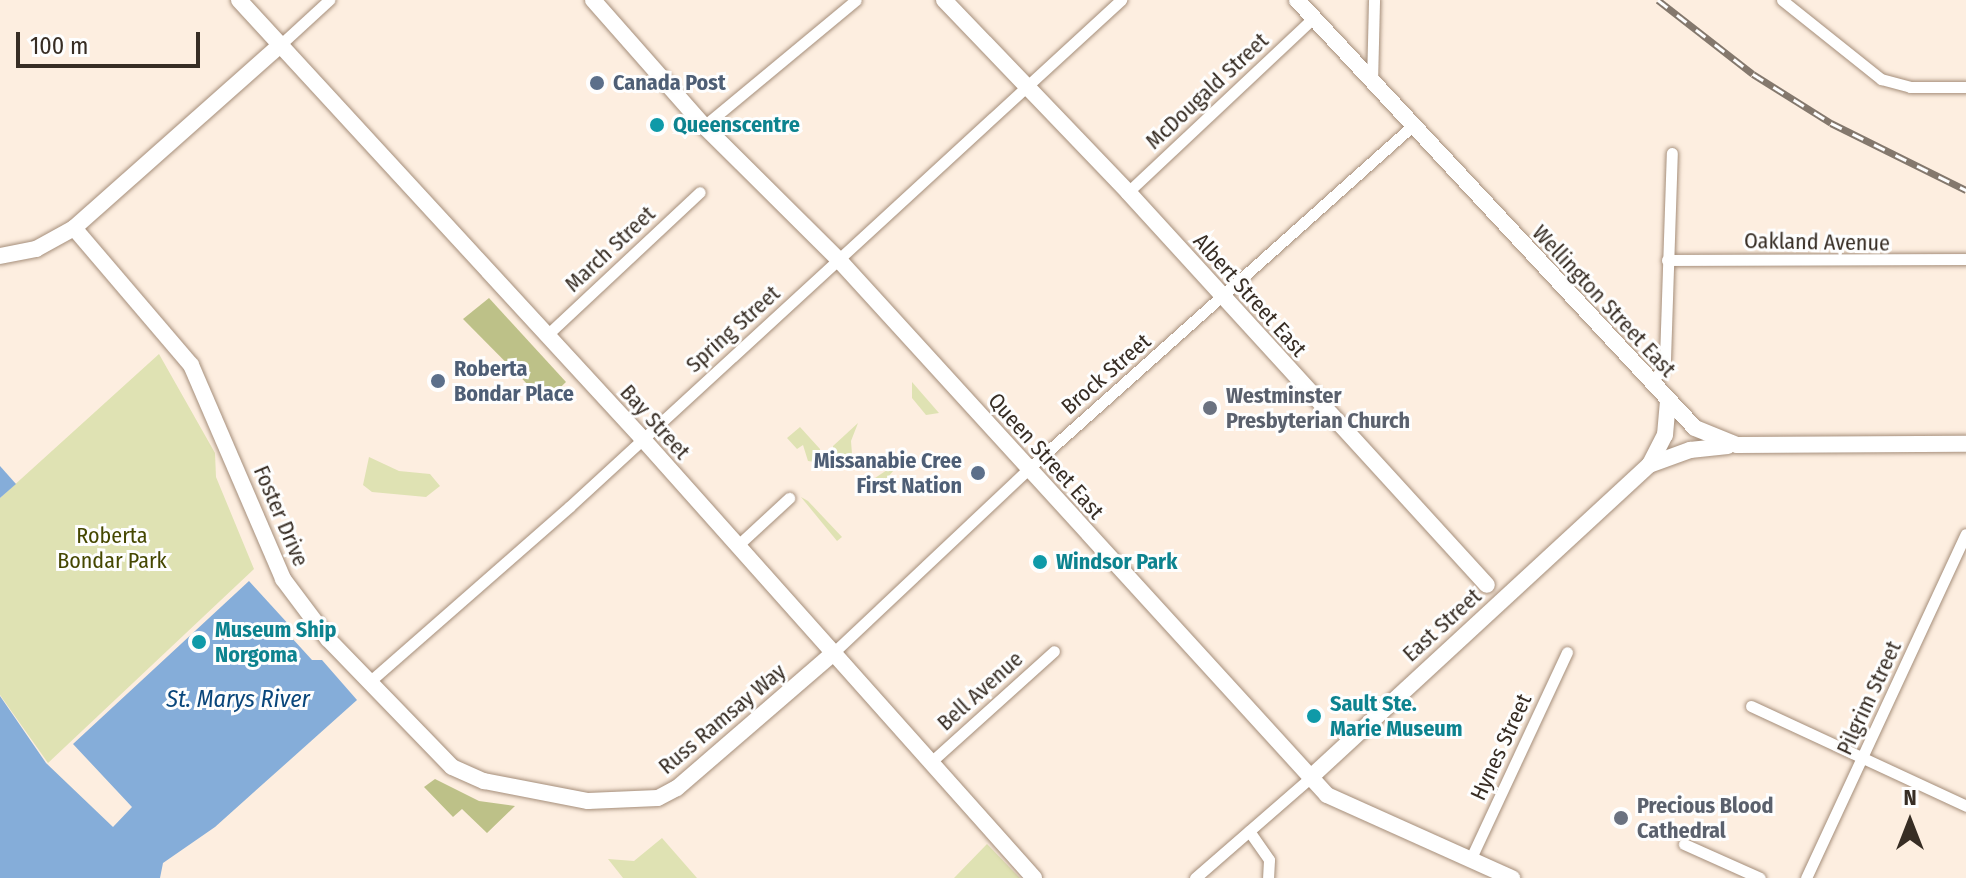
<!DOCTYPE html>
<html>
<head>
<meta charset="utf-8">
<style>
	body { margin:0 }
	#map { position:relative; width:1966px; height:878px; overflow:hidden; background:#fdeee0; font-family:"Fira Sans Condensed",sans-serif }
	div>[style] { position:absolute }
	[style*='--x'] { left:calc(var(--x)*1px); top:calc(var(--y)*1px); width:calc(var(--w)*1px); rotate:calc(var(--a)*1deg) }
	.green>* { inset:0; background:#dfe2b3 }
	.forest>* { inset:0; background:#bdc188 }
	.water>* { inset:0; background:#85add9 }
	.roads { filter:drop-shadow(0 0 2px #a58e7a) drop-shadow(0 0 2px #a58e7a) }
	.street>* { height:11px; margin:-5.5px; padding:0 5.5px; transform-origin:5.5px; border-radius:5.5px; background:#fff }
	.secondary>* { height:16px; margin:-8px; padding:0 8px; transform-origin:8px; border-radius:8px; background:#fff }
	.rail>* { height:7px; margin-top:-3.5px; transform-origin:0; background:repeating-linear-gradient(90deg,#fefefe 0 12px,#84786d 0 24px); box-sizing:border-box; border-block:2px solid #84786d }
	.dots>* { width:22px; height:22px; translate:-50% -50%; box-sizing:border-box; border:4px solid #fefefe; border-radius:50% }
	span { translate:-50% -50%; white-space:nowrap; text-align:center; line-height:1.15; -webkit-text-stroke:6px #fefefe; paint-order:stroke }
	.service-label { font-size:22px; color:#4e5e75; font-weight:700 }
	.left { translate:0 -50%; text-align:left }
	.right { translate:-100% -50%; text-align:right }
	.street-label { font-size:22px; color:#372d24 }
	.culture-label { font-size:22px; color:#0d838f; font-weight:700 }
	.worship-label { font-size:22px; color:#5b616d; font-weight:700 }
	.park-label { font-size:22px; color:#454700 }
	.water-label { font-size:24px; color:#09467b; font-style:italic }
	.north { position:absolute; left:1870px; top:782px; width:80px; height:80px; -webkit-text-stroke:6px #fefefe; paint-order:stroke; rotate:0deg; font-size:22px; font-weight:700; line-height:32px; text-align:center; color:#372d24 }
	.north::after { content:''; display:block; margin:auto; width:28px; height:36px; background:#372d24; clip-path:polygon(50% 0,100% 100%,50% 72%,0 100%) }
	.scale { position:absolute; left:16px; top:32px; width:184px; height:36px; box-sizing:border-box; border:4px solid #372d24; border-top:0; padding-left:10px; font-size:24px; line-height:28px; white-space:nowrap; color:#372d24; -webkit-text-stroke:6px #fefefe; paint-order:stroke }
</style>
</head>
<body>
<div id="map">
	<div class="green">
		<div style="clip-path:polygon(159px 354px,215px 453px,216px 477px,254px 569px,48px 763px,0 695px,0 498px)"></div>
		<div style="clip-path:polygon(912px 382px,939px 413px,926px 415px,912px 398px)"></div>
		<div style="clip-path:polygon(858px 423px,851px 441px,853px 467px,833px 463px,833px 446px)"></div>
		<div style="clip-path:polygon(800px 427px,820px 449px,821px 463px,808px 461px,803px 445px,797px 449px,787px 438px)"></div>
		<div style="clip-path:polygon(369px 457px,399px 471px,430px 474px,440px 486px,426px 497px,372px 492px,363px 485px)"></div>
		<div style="clip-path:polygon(902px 460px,880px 487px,867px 492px,869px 482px)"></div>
		<div style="clip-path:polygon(801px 497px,808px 501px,842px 537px,837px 541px)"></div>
		<div style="clip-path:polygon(662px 838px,697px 878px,623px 878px,608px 859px,634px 861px)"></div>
		<div style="clip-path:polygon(987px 844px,1020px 878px,954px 878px)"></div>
	</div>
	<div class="forest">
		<div style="clip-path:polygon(489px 298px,566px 382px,545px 402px,463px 319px)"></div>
		<div style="clip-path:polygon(435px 779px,479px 801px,515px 806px,487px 833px,462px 809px,453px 817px,424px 787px)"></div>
	</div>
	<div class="water">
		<div style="clip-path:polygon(0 466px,16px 484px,0 498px)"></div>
		<div style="clip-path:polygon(249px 581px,291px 627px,291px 637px,312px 660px,322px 660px,357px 700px,215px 827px,163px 863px,160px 878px,0 878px,0 696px,46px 763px,113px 827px,132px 807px,73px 744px)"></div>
	</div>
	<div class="roads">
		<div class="street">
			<div style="--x:1782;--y:0;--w:127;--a:38.6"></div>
			<div style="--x:1881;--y:79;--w:30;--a:15"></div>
			<div style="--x:1910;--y:87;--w:56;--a:0"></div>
			<div style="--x:280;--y:45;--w:67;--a:-42.6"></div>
			<div style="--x:1372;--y:83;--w:83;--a:-88.6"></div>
			<div style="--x:704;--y:126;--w:197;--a:-39.7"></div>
			<div style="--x:1128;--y:192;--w:254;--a:-43.2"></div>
			<div style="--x:1667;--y:260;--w:299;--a:-0.2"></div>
			<div style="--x:547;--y:335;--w:209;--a:-43.1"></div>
			<div style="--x:1650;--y:381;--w:16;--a:-40"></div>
			<div style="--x:1662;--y:371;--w:12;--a:-76"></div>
			<div style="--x:1665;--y:359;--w:206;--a:-88.1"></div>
			<div style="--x:737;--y:546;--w:71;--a:-42.7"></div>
			<div style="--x:832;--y:654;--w:270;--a:-43.3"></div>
			<div style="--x:1028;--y:469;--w:513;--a:-41.76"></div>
			<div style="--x:368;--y:683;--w:267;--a:-41.2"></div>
			<div style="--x:569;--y:507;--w:750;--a:-42.57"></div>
			<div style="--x:1751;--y:706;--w:237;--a:24.9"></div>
			<div style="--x:932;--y:761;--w:164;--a:-42"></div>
			<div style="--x:1249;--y:831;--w:35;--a:55"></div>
			<div style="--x:1269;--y:860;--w:18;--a:93"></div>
			<div style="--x:1684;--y:844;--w:83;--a:24.1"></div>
			<div style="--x:1471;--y:858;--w:227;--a:-65"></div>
			<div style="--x:1195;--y:878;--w:154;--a:-41"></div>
			<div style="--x:1806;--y:878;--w:379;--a:-65.1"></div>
		</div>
		<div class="secondary">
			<div style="--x:239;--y:0;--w:594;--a:47.39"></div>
			<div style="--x:641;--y:437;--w:591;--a:48.29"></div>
			<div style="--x:593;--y:0;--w:168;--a:48.6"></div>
			<div style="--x:704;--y:126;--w:190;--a:44.8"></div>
			<div style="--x:839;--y:260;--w:724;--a:47.63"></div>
			<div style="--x:1327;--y:795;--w:203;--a:24.2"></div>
			<div style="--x:944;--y:0;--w:266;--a:46.2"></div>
			<div style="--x:1128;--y:192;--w:532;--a:47.59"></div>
			<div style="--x:1297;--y:0;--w:584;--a:47.08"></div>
			<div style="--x:1695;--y:428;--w:45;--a:22"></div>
			<div style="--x:1737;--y:445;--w:229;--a:-0.3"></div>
			<div style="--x:74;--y:228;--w:180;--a:49.5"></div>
			<div style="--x:191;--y:365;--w:233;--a:66.7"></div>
			<div style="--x:283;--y:579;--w:75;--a:53.1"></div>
			<div style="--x:328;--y:639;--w:178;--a:45.9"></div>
			<div style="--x:452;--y:767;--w:35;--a:24"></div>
			<div style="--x:484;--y:781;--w:106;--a:10.9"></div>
			<div style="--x:588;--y:801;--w:70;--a:-2.5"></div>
			<div style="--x:658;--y:798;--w:21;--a:-28"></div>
			<div style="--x:677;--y:788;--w:205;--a:-40.8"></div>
			<div style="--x:0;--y:256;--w:37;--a:-11"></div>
			<div style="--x:36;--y:249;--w:43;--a:-28.9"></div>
			<div style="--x:74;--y:228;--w:276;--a:-41.6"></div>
			<div style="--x:1650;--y:464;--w:33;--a:-63"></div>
			<div style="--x:1665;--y:435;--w:33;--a:-85"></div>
			<div style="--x:1311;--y:777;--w:460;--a:-42.7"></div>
			<div style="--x:1649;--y:465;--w:44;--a:-20.1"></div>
			<div style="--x:1690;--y:450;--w:38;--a:-6"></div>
		</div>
	</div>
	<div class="rail">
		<div style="--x:1658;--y:0;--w:120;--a:37.9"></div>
		<div style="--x:1753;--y:74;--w:92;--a:32.1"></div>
		<div style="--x:1831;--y:123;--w:151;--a:26.4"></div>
	</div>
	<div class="dots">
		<div style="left:597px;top:83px;background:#5c6f8a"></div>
		<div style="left:657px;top:125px;background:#0f9aa8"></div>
		<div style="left:438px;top:381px;background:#5c6f8a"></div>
		<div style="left:1210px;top:408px;background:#6b7280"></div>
		<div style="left:978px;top:473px;background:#5c6f8a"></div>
		<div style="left:1040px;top:562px;background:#0f9aa8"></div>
		<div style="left:199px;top:642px;background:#0f9aa8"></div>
		<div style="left:1314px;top:716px;background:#0f9aa8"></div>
		<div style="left:1621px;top:818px;background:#6b7280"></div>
	</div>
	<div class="service-label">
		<span class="left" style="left:613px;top:83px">Canada Post</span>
		<span class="left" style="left:454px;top:381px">Roberta<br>Bondar Place</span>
		<span class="right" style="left:962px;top:473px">Missanabie Cree<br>First Nation</span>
	</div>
	<div class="street-label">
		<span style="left:1207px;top:91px;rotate:-43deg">McDougald Street</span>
		<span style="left:1817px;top:242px;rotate:1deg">Oakland Avenue</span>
		<span style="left:610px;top:249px;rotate:-43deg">March Street</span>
		<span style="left:1250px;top:295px;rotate:48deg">Albert Street East</span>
		<span style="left:1604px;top:301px;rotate:47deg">Wellington Street East</span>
		<span style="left:733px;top:329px;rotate:-42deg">Spring Street</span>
		<span style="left:1106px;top:374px;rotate:-41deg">Brock Street</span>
		<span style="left:655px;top:422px;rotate:48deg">Bay Street</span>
		<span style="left:1046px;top:456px;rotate:48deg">Queen Street East</span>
		<span style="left:281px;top:516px;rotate:67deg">Foster Drive</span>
		<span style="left:1442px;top:625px;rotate:-42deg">East Street</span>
		<span style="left:980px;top:691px;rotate:-42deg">Bell Avenue</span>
		<span style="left:1869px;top:698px;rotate:-65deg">Pilgrim Street</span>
		<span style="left:722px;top:719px;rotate:-40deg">Russ Ramsay Way</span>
		<span style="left:1501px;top:747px;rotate:-65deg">Hynes Street</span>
	</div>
	<div class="culture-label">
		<span class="left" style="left:673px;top:125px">Queenscentre</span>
		<span class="left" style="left:1056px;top:562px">Windsor Park</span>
		<span class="left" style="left:215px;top:642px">Museum Ship<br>Norgoma</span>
		<span class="left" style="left:1330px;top:716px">Sault Ste.<br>Marie Museum</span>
	</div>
	<div class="worship-label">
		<span class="left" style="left:1226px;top:408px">Westminster<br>Presbyterian Church</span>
		<span class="left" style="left:1637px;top:818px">Precious Blood<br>Cathedral</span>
	</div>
	<div class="park-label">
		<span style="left:112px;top:548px">Roberta<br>Bondar Park</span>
	</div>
	<div class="water-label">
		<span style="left:238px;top:700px">St. Marys River</span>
	</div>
	<div class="north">N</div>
	<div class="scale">100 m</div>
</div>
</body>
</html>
